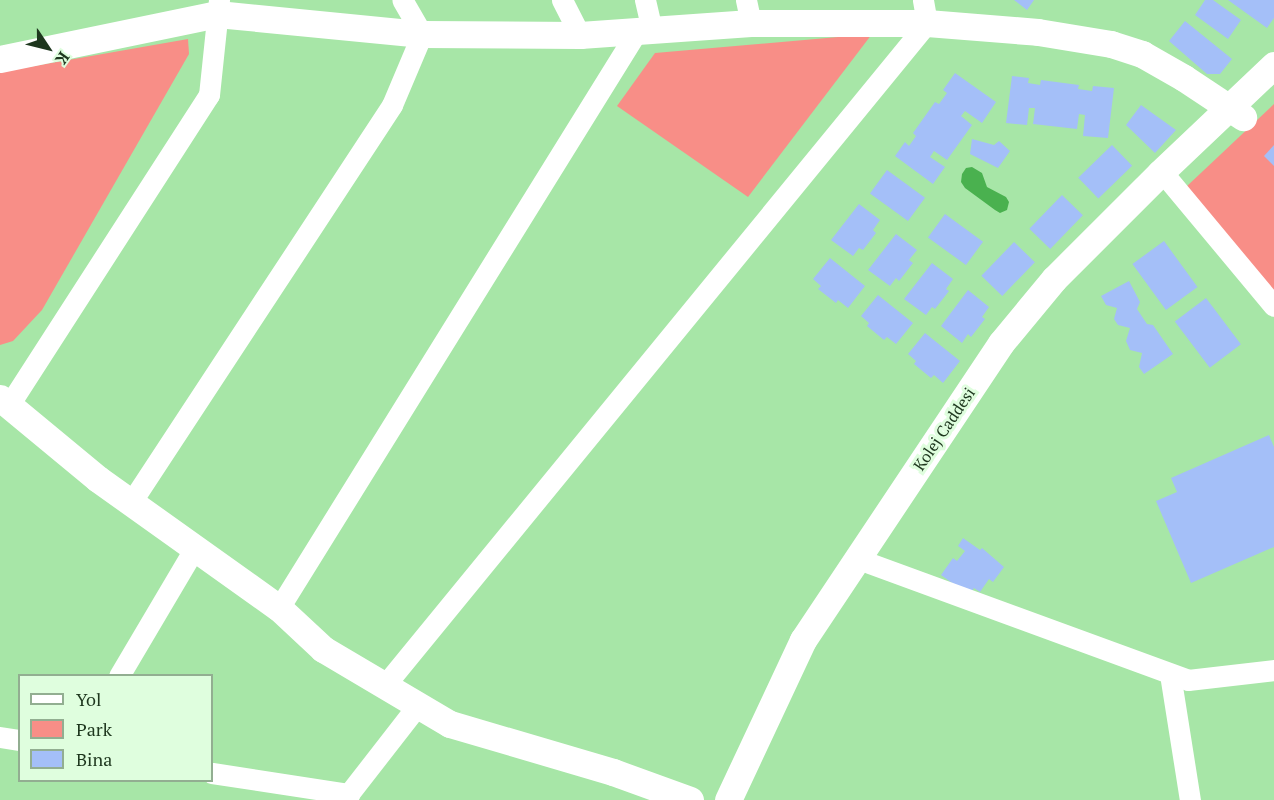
<!DOCTYPE html>
<html>
<head>
<meta charset="utf-8">
<style>
	body { margin:0 }
	#map { position:relative; width:1274px; height:800px; overflow:hidden; background:#a7e6a7; font-family:"PT Serif",serif }
	div>[style] { position:absolute }
	[style*='--x'] { left:calc(var(--x)*1px); top:calc(var(--y)*1px); width:calc(var(--w)*1px); rotate:calc(var(--a)*1deg) }
	.green>* { inset:0; background:#f88e87 }
	.water>* { inset:0; background:#4ab14f }
	.building>* { inset:0; background:#a4bff8; transform-origin:0 0 }
	.minor>* { height:21px; margin:-10.5px; padding:0 10.5px; transform-origin:10.5px; border-radius:10.5px; background:#fff }
	.tertiary>* { height:27px; margin:-13.5px; padding:0 13.5px; transform-origin:13.5px; border-radius:13.5px; background:#fff }
	span { translate:-50% -50%; white-space:nowrap; text-align:center; line-height:1.15; -webkit-text-stroke:6px #dffede; paint-order:stroke }
	.street-label { font-size:16px; color:#1e371e }
	.legend { position:absolute; left:18px; top:674px; width:195px; height:108px; box-sizing:border-box; background:#dffede; border:2px solid #92ae91; margin:0; padding:8px 10px; list-style:none; font-size:18px; color:#1e371e }
	.legend li { display:flex; align-items:center; gap:12px; height:30px }
	.legend b { width:30px; border:2px solid #92ae91 }
	.north { position:absolute; left:18px; top:18px; width:60px; height:60px; -webkit-text-stroke:4px #dffede; paint-order:stroke; rotate:125deg; font-size:16px; font-weight:700; line-height:24px; text-align:center; color:#1e371e }
	.north::after { content:''; display:block; margin:auto; width:21px; height:27px; background:#1e371e; clip-path:polygon(50% 0,100% 100%,50% 72%,0 100%) }
</style>
</head>
<body>
<div id="map">
	<div class="green">
		<div style="clip-path:polygon(872px 34px,748px 197px,617px 106px,655px 53px)"></div>
		<div style="clip-path:polygon(188px 39px,189px 54px,42px 310px,13px 341px,0 345px,0 72px)"></div>
		<div style="clip-path:polygon(1274px 104px,1274px 296px,1186px 187px)"></div>
	</div>
	<div class="water">
		<div style="clip-path:polygon(972px 167px,982px 173px,987px 187px,1006px 197px,1009px 202px,1007px 210px,1000px 213px,995px 210px,965px 188px,961px 182px,962px 174px,966px 168px)"></div>
	</div>
	<div class="building">
		<div style="clip-path:polygon(1014px 0,1034px 0,1027px 10px)"></div>
		<div style="clip-path:polygon(1205px 0,1213px 0,1241px 20px,1228px 39px,1195px 15px)"></div>
		<div style="clip-path:polygon(1228px 0,1274px 0,1274px 18px,1267px 28px)"></div>
		<div style="clip-path:polygon(1185px 21px,1232px 59px,1220px 74px,1207px 74px,1169px 41px)"></div>
		<div style="clip-path:polygon(955px 73px,996px 102px,982px 123px,965px 111px,961px 116px,972px 125px,947px 160px,934px 151px,930px 157px,945px 167px,933px 184px,895px 156px,905px 142px,909px 146px,916px 136px,913px 133px,935px 102px,939px 104px,947px 93px,943px 90px)"></div>
		<div style="clip-path:polygon(1012px 76px,1029px 78px,1028px 83px,1040px 85px,1041px 80px,1079px 85px,1078px 89px,1092px 91px,1093px 86px,1114px 88px,1108px 138px,1083px 136px,1085px 115px,1079px 114px,1077px 129px,1033px 124px,1035px 108px,1029px 108px,1027px 125px,1006px 123px)"></div>
		<div style="clip-path:polygon(1141px 105px,1176px 130px,1155px 153px,1126px 125px)"></div>
		<div style="clip-path:polygon(972px 139px,994px 145px,999px 141px,1010px 151px,998px 168px,970px 154px)"></div>
		<div style="left:1112px;top:145px;width:29px;height:47px;rotate:46deg"></div>
		<div style="clip-path:polygon(1274px 145px,1274px 166px,1264px 156px)"></div>
		<div style="left:887px;top:170px;width:47px;height:29px;rotate:36deg"></div>
		<div style="left:1062px;top:195px;width:29px;height:47px;rotate:44deg"></div>
		<div style="clip-path:polygon(859px 204px,880px 220px,873px 230px,876px 233px,863px 250px,859px 248px,853px 256px,831px 240px)"></div>
		<div style="left:945px;top:214px;width:47px;height:29px;rotate:36deg"></div>
		<div style="clip-path:polygon(896px 234px,917px 250px,909px 260px,913px 263px,899px 281px,896px 278px,890px 286px,868px 270px)"></div>
		<div style="left:1164px;top:241px;width:57px;height:39px;rotate:54deg"></div>
		<div style="left:1014px;top:242px;width:29px;height:47px;rotate:44deg"></div>
		<div style="clip-path:polygon(830px 258px,865px 286px,848px 308px,838px 300px,836px 303px,818px 289px,821px 286px,813px 279px)"></div>
		<div style="clip-path:polygon(932px 263px,953px 279px,946px 289px,949px 291px,935px 309px,932px 307px,926px 315px,904px 299px)"></div>
		<div style="clip-path:polygon(1129px 281px,1140px 302px,1137px 309px,1147px 324px,1153px 325px,1173px 354px,1144px 374px,1139px 367px,1142px 353px,1130px 350px,1126px 341px,1130px 328px,1118px 325px,1114px 319px,1117px 308px,1106px 305px,1101px 296px)"></div>
		<div style="clip-path:polygon(968px 290px,989px 307px,982px 317px,985px 319px,971px 337px,968px 334px,962px 343px,941px 326px)"></div>
		<div style="clip-path:polygon(878px 295px,913px 323px,896px 344px,887px 337px,884px 340px,867px 326px,869px 323px,861px 316px)"></div>
		<div style="left:1206px;top:298px;width:58px;height:39px;rotate:53deg"></div>
		<div style="clip-path:polygon(925px 333px,960px 361px,943px 383px,934px 375px,931px 378px,914px 364px,916px 361px,908px 354px)"></div>
		<div style="clip-path:polygon(1269px 435px,1274px 447px,1274px 547px,1191px 583px,1156px 501px,1177px 492px,1171px 478px)"></div>
		<div style="clip-path:polygon(963px 538px,980px 550px,982px 548px,1004px 567px,993px 582px,989px 579px,980px 592px,974px 588px,969px 595px,941px 575px,953px 558px,957px 561px,965px 551px,958px 546px)"></div>
	</div>
	<div class="minor">
		<div style="--x:562;--y:0;--w:39;--a:63"></div>
		<div style="--x:645;--y:0;--w:31;--a:77"></div>
		<div style="--x:746;--y:0;--w:24;--a:78"></div>
		<div style="--x:1168;--y:179;--w:165;--a:50.2"></div>
		<div style="--x:9;--y:405;--w:369;--a:-57.2"></div>
		<div style="--x:209;--y:95;--w:96;--a:-84"></div>
		<div style="--x:130;--y:504;--w:477;--a:-56.7"></div>
		<div style="--x:392;--y:105;--w:77;--a:-67.1"></div>
		<div style="--x:422;--y:34;--w:39;--a:-120"></div>
		<div style="--x:869;--y:563;--w:340;--a:20.1"></div>
		<div style="--x:1188;--y:680;--w:87;--a:-6.6"></div>
		<div style="--x:279;--y:608;--w:677;--a:-58.17"></div>
		<div style="--x:1170;--y:674;--w:128;--a:81"></div>
		<div style="--x:119;--y:676;--w:147;--a:-59.4"></div>
		<div style="--x:385;--y:685;--w:856;--a:-50.69"></div>
		<div style="--x:927;--y:23;--w:23;--a:-100"></div>
		<div style="--x:0;--y:737;--w:20;--a:9"></div>
		<div style="--x:212;--y:773;--w:139;--a:8.7"></div>
		<div style="--x:344;--y:800;--w:120;--a:-52.1"></div>
	</div>
	<div class="tertiary">
		<div style="--x:0;--y:59;--w:222;--a:-11.7"></div>
		<div style="--x:217;--y:14;--w:206;--a:5.6"></div>
		<div style="--x:422;--y:34;--w:158;--a:0.4"></div>
		<div style="--x:580;--y:35;--w:171;--a:-4"></div>
		<div style="--x:751;--y:23;--w:176;--a:0"></div>
		<div style="--x:927;--y:23;--w:111;--a:4.6"></div>
		<div style="--x:1038;--y:32;--w:74;--a:9.3"></div>
		<div style="--x:1111;--y:44;--w:33;--a:18"></div>
		<div style="--x:1142;--y:54;--w:48;--a:29.7"></div>
		<div style="--x:1184;--y:78;--w:71;--a:33.5"></div>
		<div style="--x:0;--y:398;--w:127;--a:39.6"></div>
		<div style="--x:98;--y:479;--w:222;--a:35.5"></div>
		<div style="--x:279;--y:608;--w:60;--a:43"></div>
		<div style="--x:323;--y:649;--w:147;--a:30.6"></div>
		<div style="--x:450;--y:724;--w:170;--a:16.4"></div>
		<div style="--x:613;--y:772;--w:82;--a:20"></div>
		<div style="--x:728;--y:800;--w:177;--a:-64.9"></div>
		<div style="--x:803;--y:640;--w:357;--a:-56.3"></div>
		<div style="--x:1001;--y:343;--w:83;--a:-50.4"></div>
		<div style="--x:1054;--y:279;--w:150;--a:-45"></div>
		<div style="--x:1160;--y:173;--w:157;--a:-43.5"></div>
	</div>
	<div class="street-label">
		<span style="left:944px;top:429px;rotate:-56deg">Kolej Caddesi</span>
	</div>
	<ul class="legend">
	<li><b style="height:8px;background:#fff"></b>Yol</li>
	<li><b style="height:16px;background:#f88e87"></b>Park</li>
	<li><b style="height:16px;background:#a4bff8"></b>Bina</li>
	</ul>
	<div class="north">K</div>
</div>
</body>
</html>
